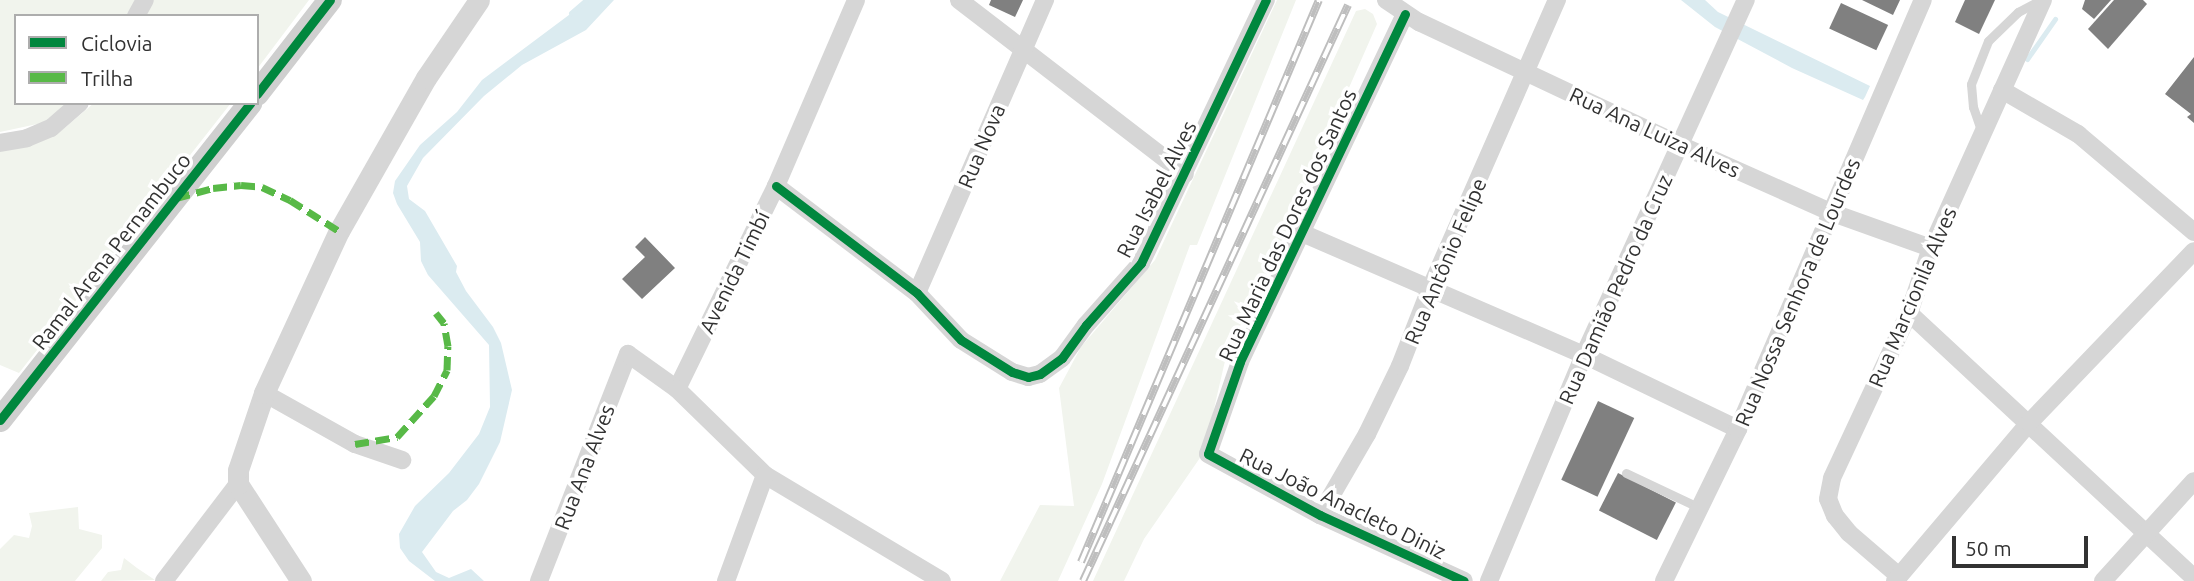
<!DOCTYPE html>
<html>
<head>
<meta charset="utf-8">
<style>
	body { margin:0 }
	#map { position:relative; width:2194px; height:581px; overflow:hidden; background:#fff; font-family:Ubuntu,sans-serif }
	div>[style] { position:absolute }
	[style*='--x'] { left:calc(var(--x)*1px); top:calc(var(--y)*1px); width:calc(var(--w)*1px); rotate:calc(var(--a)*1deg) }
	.green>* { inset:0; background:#f1f4ed }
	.water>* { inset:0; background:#dbebf0 }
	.stream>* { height:5px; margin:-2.5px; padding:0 2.5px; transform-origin:2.5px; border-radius:2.5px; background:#dbebf0 }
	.building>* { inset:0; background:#808080; transform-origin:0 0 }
	.service>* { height:9px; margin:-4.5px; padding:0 4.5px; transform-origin:4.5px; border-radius:4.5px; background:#d6d6d6 }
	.minor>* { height:18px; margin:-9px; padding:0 9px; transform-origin:9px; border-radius:9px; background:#d6d6d6 }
	.tertiary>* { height:21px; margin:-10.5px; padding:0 10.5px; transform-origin:10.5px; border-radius:10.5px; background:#d6d6d6 }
	.secondary>* { height:24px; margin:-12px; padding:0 12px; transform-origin:12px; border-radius:12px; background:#cfcfcf }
	.rail>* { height:8px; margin-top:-4px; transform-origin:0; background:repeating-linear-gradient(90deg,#fff 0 16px,#bebebe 0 32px); box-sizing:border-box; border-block:2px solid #bebebe }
	.quiet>* { height:7px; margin-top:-3.5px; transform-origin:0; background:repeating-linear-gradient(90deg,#58b947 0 14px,transparent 0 21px) }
	.cycleway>* { height:9px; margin:-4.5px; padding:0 4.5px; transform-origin:4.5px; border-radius:4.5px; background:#00873e }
	span { translate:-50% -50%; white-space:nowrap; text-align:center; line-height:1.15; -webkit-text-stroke:7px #fff; paint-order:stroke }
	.street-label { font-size:21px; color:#323232 }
	.legend { position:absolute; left:14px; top:14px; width:245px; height:91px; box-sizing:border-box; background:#fff; border:2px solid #adadad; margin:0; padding:9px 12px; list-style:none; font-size:21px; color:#323232 }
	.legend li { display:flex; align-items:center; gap:14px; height:35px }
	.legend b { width:35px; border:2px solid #adadad }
	.scale { position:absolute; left:1952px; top:536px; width:136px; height:32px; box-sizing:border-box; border:4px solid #323232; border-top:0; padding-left:9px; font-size:21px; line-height:24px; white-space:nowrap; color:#323232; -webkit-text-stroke:5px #fff; paint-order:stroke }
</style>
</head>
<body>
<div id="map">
	<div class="green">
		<div style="clip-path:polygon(0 0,137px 0,130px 16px,16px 16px,16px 103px,71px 103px,42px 123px,0 132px)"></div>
		<div style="clip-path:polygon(153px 0,309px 0,257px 69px,257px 16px,143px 16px)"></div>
		<div style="clip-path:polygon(1277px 0,1296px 0,1197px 245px,1190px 245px,1102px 484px,1058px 581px,1000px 581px,1040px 505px,1074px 506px,1059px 388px,1081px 347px,1155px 260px)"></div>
		<div style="clip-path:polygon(1365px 9px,1373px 14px,1377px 24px,1261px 288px,1228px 348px,1204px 452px,1144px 539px,1124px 581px,1093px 581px,1356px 11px)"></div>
		<div style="clip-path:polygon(94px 103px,231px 103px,19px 373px,0 365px,0 149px,38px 142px,61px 131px)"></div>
		<div style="clip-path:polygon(78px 507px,79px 529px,102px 535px,102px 548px,75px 581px,0 581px,0 549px,14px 535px,29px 538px,32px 526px,29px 513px)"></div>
		<div style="clip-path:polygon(124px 558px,137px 568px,155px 580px,101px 581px,108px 572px,121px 570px)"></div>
	</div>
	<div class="water">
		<div style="clip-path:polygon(589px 0,614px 0,586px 30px,522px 65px,484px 96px,423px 158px,407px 186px,409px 199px,425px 211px,457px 266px,456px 272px,466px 291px,493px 327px,501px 343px,512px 390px,500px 442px,479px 484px,467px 500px,453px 511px,422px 552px,436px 572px,449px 578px,471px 569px,484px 581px,435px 581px,409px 561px,400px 548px,399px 534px,415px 506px,449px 473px,479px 434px,490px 407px,489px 345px,428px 275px,421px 261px,420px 242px,397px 204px,393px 193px,395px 181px,420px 145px,457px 112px,482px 80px)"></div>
		<div style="clip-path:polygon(1681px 0,1705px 0,1718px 12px,1870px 86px,1865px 97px,1863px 100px,1792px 68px,1715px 27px)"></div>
	</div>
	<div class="stream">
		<div style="--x:571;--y:13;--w:20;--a:-41"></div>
		<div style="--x:2027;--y:59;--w:49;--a:-55"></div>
	</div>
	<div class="building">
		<div style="clip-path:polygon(991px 0,1023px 0,1015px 17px,989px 5px)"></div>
		<div style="clip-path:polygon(1862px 0,1900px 0,1893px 15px)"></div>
		<div style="clip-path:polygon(1965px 0,1995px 0,1979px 34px,1955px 22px)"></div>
		<div style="clip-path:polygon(2085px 0,2111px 0,2094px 19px,2082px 9px)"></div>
		<div style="clip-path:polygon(2114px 0,2143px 0,2147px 4px,2108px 49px,2088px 29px)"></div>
		<div style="left:1841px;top:3px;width:52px;height:28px;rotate:25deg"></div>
		<div style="clip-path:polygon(2194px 57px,2194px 123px,2187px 117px,2191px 114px,2165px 94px)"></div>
		<div style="clip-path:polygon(645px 237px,675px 268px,642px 299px,622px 279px,645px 257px,635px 247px)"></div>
		<div style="left:1598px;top:401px;width:40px;height:87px;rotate:25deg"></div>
		<div style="left:1618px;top:473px;width:65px;height:42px;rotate:27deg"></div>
	</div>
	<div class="service">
		<div style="--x:1982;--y:133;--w:28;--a:-109"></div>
		<div style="--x:1973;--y:107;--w:23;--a:-95"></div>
		<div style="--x:1971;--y:84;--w:46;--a:-68.4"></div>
		<div style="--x:1988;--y:41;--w:42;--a:-44"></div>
		<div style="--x:2018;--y:12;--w:26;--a:-28"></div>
		<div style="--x:1626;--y:473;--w:82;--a:25.3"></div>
	</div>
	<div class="minor">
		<div style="--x:959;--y:0;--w:285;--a:37.6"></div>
		<div style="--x:1386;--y:0;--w:40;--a:34"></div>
		<div style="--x:1419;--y:22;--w:289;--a:25.2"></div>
		<div style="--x:1680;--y:145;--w:167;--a:24"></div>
		<div style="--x:1833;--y:213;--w:104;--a:19.7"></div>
		<div style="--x:1405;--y:14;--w:385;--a:115.4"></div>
		<div style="--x:1240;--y:362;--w:97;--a:109.2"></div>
		<div style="--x:1208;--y:454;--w:128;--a:28.6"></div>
		<div style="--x:1320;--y:515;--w:158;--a:24.6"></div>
		<div style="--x:136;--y:16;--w:18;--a:-61"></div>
		<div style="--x:2002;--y:90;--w:88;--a:30.1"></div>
		<div style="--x:2078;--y:134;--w:152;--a:40.2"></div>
		<div style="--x:0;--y:143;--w:27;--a:-10"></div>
		<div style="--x:27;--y:138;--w:26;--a:-23"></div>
		<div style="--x:51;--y:128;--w:38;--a:-41"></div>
		<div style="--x:776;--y:186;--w:177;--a:37.2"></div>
		<div style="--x:917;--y:293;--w:64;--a:46.9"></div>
		<div style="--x:961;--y:340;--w:60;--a:32.1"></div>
		<div style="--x:1012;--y:372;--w:17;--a:17"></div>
		<div style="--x:1028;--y:377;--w:12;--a:-14"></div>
		<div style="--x:1040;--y:374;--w:27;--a:-36"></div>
		<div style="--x:1062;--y:358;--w:41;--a:-54"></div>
		<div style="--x:1086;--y:325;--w:83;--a:-48.4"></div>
		<div style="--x:1141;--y:263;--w:291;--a:-64.6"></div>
		<div style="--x:1302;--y:233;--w:307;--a:23.4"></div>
		<div style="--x:1584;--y:355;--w:171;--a:25.7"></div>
		<div style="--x:917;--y:293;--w:320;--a:-66.4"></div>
		<div style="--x:1909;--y:313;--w:389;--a:42.9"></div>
		<div style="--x:677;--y:389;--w:226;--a:-64"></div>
		<div style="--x:776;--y:186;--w:202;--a:-66.7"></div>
		<div style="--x:264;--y:393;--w:104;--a:29.3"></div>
		<div style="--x:355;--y:444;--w:50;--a:18.8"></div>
		<div style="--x:1320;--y:515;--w:94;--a:-59.9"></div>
		<div style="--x:1367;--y:434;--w:76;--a:-64.1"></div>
		<div style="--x:1400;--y:366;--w:83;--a:-68.7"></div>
		<div style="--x:1430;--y:289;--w:316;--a:-66.3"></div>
		<div style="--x:1899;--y:576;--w:66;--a:-139.3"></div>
		<div style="--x:1849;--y:533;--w:22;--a:-129"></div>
		<div style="--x:1835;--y:516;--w:18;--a:-112"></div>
		<div style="--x:1828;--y:499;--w:21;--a:-79"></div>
		<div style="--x:1832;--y:478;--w:182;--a:-65"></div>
		<div style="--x:1909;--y:313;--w:69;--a:-71.3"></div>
		<div style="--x:1931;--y:248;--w:272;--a:-65.7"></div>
		<div style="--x:164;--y:581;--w:122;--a:-52.7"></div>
		<div style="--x:539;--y:581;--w:244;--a:-68.6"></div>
		<div style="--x:628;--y:354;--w:60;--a:35.5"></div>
		<div style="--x:677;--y:389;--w:123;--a:44.3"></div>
		<div style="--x:765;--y:475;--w:206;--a:30.9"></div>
		<div style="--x:726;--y:581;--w:113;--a:-69.8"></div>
		<div style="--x:1489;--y:581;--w:245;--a:-67.2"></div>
		<div style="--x:1584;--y:355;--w:390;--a:-65.5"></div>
		<div style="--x:1664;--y:581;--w:169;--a:-64"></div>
		<div style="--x:1738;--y:429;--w:467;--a:-66.7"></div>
		<div style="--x:1895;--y:581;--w:207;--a:-49.7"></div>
		<div style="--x:2029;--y:423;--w:238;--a:-46.2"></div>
		<div style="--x:2103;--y:581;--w:135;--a:-47.7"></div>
	</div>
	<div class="tertiary">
		<div style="--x:301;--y:581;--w:116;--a:-123"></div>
		<div style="--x:238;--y:484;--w:14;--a:-90"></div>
		<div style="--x:238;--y:470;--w:81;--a:-71.3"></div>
		<div style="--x:264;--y:393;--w:179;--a:-65.2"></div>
		<div style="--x:339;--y:231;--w:176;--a:-60.4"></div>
		<div style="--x:426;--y:78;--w:94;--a:-55.8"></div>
	</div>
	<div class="secondary">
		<div style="--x:257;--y:94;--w:119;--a:-52.2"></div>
		<div style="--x:0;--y:420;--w:404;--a:-51.7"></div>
	</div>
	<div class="rail">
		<div style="--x:1081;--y:562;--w:610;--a:-67.05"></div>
		<div style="--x:1083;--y:581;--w:634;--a:-65.29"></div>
	</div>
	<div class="quiet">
		<div style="--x:176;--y:198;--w:38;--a:-15"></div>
		<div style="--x:213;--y:188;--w:28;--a:-6"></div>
		<div style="--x:241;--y:185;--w:21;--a:5"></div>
		<div style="--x:262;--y:187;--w:31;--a:25"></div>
		<div style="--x:290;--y:200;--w:58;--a:32.3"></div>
		<div style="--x:355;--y:444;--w:43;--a:-9.5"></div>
		<div style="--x:397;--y:437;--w:55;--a:-47.9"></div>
		<div style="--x:434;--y:396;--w:29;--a:-63"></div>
		<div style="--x:447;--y:370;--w:24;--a:-88"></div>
		<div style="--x:448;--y:346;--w:23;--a:-100"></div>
		<div style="--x:444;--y:323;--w:13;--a:-129"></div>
	</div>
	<div class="cycleway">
		<div style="--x:1405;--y:14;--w:385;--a:115.4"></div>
		<div style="--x:1240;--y:362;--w:97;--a:109.2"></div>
		<div style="--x:1208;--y:454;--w:128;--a:28.6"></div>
		<div style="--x:1320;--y:515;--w:158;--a:24.6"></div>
		<div style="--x:257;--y:94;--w:119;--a:-52.2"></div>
		<div style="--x:776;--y:186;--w:177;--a:37.2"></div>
		<div style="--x:917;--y:293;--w:64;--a:46.9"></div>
		<div style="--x:961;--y:340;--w:60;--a:32.1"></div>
		<div style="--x:1012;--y:372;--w:17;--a:17"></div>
		<div style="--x:1028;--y:377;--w:12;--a:-14"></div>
		<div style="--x:1040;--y:374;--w:27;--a:-36"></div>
		<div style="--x:1062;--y:358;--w:41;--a:-54"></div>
		<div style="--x:1086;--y:325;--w:83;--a:-48.4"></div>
		<div style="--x:1141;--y:263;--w:291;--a:-64.6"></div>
		<div style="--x:0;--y:420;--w:404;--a:-51.7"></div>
	</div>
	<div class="street-label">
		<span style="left:1655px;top:132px;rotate:25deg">Rua Ana Luiza Alves</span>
		<span style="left:981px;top:146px;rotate:-67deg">Rua Nova</span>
		<span style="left:1156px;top:189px;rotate:-63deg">Rua Isabel Alves</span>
		<span style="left:1287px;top:225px;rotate:-65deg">Rua Maria das Dores dos Santos</span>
		<span style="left:111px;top:251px;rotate:-52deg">Ramal Arena Pernambuco</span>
		<span style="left:1445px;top:261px;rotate:-67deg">Rua Antônio Felipe</span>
		<span style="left:734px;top:272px;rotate:-64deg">Avenida Timbí</span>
		<span style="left:1615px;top:289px;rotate:-66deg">Rua Damião Pedro da Cruz</span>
		<span style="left:1797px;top:292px;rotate:-67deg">Rua Nossa Senhora de Lourdes</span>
		<span style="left:1912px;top:297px;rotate:-67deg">Rua Marcionila Alves</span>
		<span style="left:584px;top:467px;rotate:-69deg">Rua Ana Alves</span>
		<span style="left:1343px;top:503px;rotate:26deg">Rua João Anacleto Diniz</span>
	</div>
	<ul class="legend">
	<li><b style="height:9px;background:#00873e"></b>Ciclovia</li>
	<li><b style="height:9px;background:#58b947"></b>Trilha</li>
	</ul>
	<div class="scale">50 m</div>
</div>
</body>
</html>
